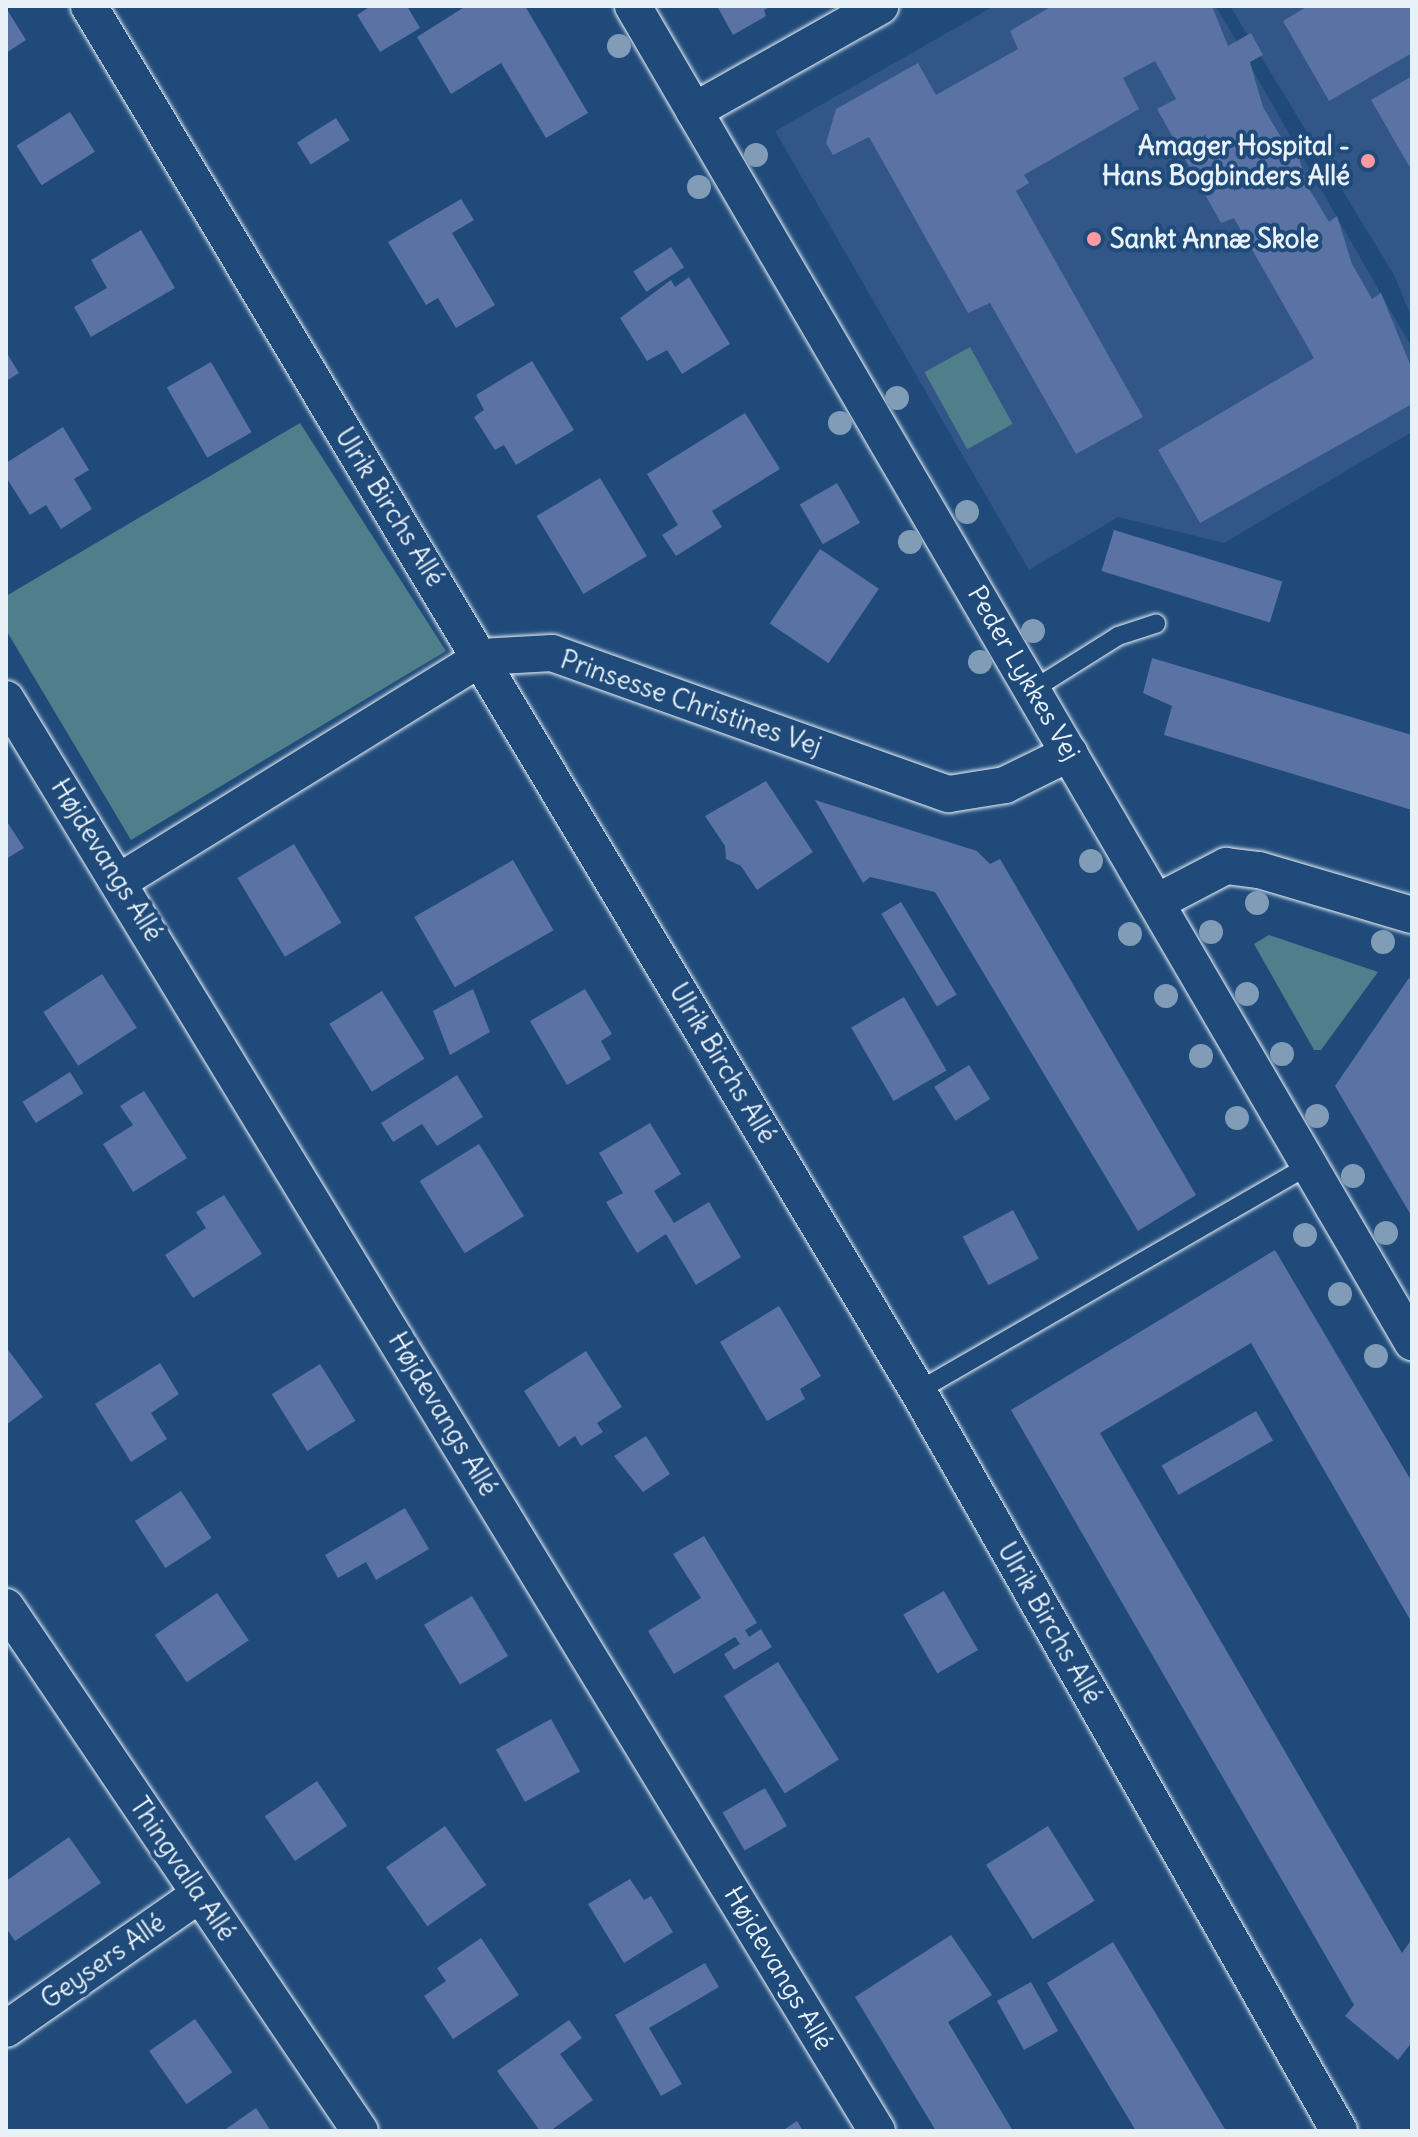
<!DOCTYPE html>
<html>
<head>
<meta charset="utf-8">
<style>
	body { margin:0 }
	#map { position:relative; width:1418px; height:2137px; overflow:hidden; background:#1f4a7a; font-family:Delius,sans-serif }
	div>[style] { position:absolute }
	[style*='--x'] { left:calc(var(--x)*1px); top:calc(var(--y)*1px); width:calc(var(--w)*1px); rotate:calc(var(--a)*1deg) }
	.built>* { inset:0; background:#315687 }
	.green>* { inset:0; background:#4e7f8a; transform-origin:0 0 }
	.building>* { inset:0; background:#5a73a4; transform-origin:0 0 }
	.roads { filter:drop-shadow(0 0 2px #e8f1f8) drop-shadow(0 0 2px #e8f1f8) }
	.lane>* { height:18px; margin:-9px; padding:0 9px; transform-origin:9px; border-radius:9px; background:#1f4a7a }
	.street>* { height:36px; margin:-18px; padding:0 18px; transform-origin:18px; border-radius:18px; background:#1f4a7a }
	.trees>* { width:24px; height:24px; margin:-12px; border-radius:50%; background:#819cb6 }
	.dots>* { width:22px; height:22px; translate:-50% -50%; box-sizing:border-box; border:4px solid #1f4a7a; border-radius:50% }
	span { translate:-50% -50%; white-space:nowrap; text-align:center; line-height:1.15; -webkit-text-stroke:8px #1f4a7a; paint-order:stroke }
	.poi-label { font-size:26px; color:#e8f1f8; font-weight:700 }
	.right { translate:-100% -50%; text-align:right }
	.left { translate:0 -50%; text-align:left }
	.street-label { font-size:26px; color:#e8f1f8 }
	.frame { position:absolute; inset:0; border:8px solid #e8f1f8; pointer-events:none }
</style>
</head>
<body>
<div id="map">
	<div class="built">
		<div style="clip-path:polygon(994px 6px,1216px 6px,1412px 348px,1412px 432px,1224px 543px,1118px 517px,1029px 570px,775px 131px)"></div>
		<div style="clip-path:polygon(1230px 6px,1412px 6px,1412px 319px,1394px 275px)"></div>
	</div>
	<div class="green">
		<div style="left:970px;top:347px;width:88px;height:52px;rotate:61deg"></div>
		<div style="clip-path:polygon(300px 423px,446px 651px,131px 840px,6px 630px,6px 596px)"></div>
		<div style="clip-path:polygon(1269px 935px,1378px 972px,1321px 1050px,1314px 1050px,1254px 944px)"></div>
	</div>
	<div class="building">
		<div style="clip-path:polygon(371px 6px,407px 6px,420px 28px,380px 52px,357px 15px)"></div>
		<div style="clip-path:polygon(466px 6px,525px 6px,588px 113px,546px 138px,501px 63px,451px 94px,417px 37px)"></div>
		<div style="clip-path:polygon(717px 6px,771px 6px,764px 10px,766px 16px,733px 35px)"></div>
		<div style="clip-path:polygon(1052px 6px,1212px 6px,1228px 46px,1251px 33px,1263px 55px,1250px 62px,1263px 107px,1285px 144px,1293px 139px,1308px 187px,1329px 222px,1337px 216px,1352px 264px,1372px 299px,1381px 293px,1412px 369px,1412px 404px,1200px 523px,1158px 450px,1314px 358px,1234px 218px,1221px 223px,1157px 109px,1176px 99px,1155px 61px,1123px 78px,1139px 109px,1024px 175px,1029px 183px,1016px 191px,1143px 417px,1076px 454px,990px 303px,968px 313px,869px 137px,833px 155px,826px 143px,836px 109px,918px 63px,936px 95px,1018px 49px,1010px 31px)"></div>
		<div style="clip-path:polygon(1308px 6px,1412px 6px,1412px 53px,1329px 101px,1283px 21px)"></div>
		<div style="clip-path:polygon(6px 8px,26px 40px,6px 53px)"></div>
		<div style="clip-path:polygon(1412px 76px,1412px 165px,1409px 166px,1371px 100px)"></div>
		<div style="left:70px;top:112px;width:47px;height:63px;rotate:58deg"></div>
		<div style="left:336px;top:118px;width:26px;height:46px;rotate:58deg"></div>
		<div style="clip-path:polygon(461px 199px,474px 220px,452px 233px,495px 305px,456px 328px,438px 298px,426px 305px,388px 242px)"></div>
		<div style="clip-path:polygon(141px 230px,175px 288px,91px 337px,74px 307px,107px 288px,91px 260px)"></div>
		<div style="left:671px;top:247px;width:24px;height:45px;rotate:57deg"></div>
		<div style="clip-path:polygon(689px 277px,730px 344px,682px 374px,667px 350px,647px 361px,620px 318px,671px 280px,675px 287px)"></div>
		<div style="clip-path:polygon(6px 352px,19px 373px,6px 381px)"></div>
		<div style="clip-path:polygon(532px 361px,574px 430px,516px 465px,504px 445px,495px 450px,474px 417px,484px 410px,476px 395px)"></div>
		<div style="left:211px;top:362px;width:81px;height:51px;rotate:60deg"></div>
		<div style="clip-path:polygon(745px 413px,780px 469px,712px 511px,722px 527px,676px 556px,662px 535px,678px 525px,647px 474px)"></div>
		<div style="clip-path:polygon(63px 427px,89px 470px,74px 479px,92px 509px,61px 529px,46px 505px,30px 515px,6px 477px,6px 463px)"></div>
		<div style="left:600px;top:478px;width:91px;height:74px;rotate:59deg"></div>
		<div style="left:837px;top:483px;width:46px;height:43px;rotate:60deg"></div>
		<div style="left:1114px;top:530px;width:176px;height:43px;rotate:17deg"></div>
		<div style="left:820px;top:549px;width:71px;height:90px;rotate:34deg"></div>
		<div style="clip-path:polygon(1152px 658px,1412px 735px,1412px 810px,1164px 735px,1172px 706px,1143px 693px)"></div>
		<div style="clip-path:polygon(766px 781px,813px 852px,757px 890px,741px 866px,726px 859px,725px 846px,705px 816px)"></div>
		<div style="clip-path:polygon(815px 800px,977px 851px,990px 864px,1000px 859px,1196px 1195px,1138px 1231px,935px 892px,870px 877px,863px 883px)"></div>
		<div style="clip-path:polygon(6px 820px,24px 848px,6px 859px)"></div>
		<div style="left:294px;top:844px;width:92px;height:66px;rotate:59deg"></div>
		<div style="left:513px;top:860px;width:81px;height:114px;rotate:60deg"></div>
		<div style="left:901px;top:902px;width:108px;height:23px;rotate:59deg"></div>
		<div style="left:102px;top:974px;width:64px;height:70px;rotate:57deg"></div>
		<div style="clip-path:polygon(1409px 978px,1412px 979px,1412px 1217px,1335px 1086px)"></div>
		<div style="clip-path:polygon(473px 989px,490px 1032px,450px 1055px,433px 1011px)"></div>
		<div style="clip-path:polygon(585px 989px,612px 1034px,601px 1041px,611px 1059px,567px 1085px,530px 1021px)"></div>
		<div style="left:382px;top:991px;width:80px;height:62px;rotate:58deg"></div>
		<div style="left:904px;top:997px;width:85px;height:61px;rotate:60deg"></div>
		<div style="left:969px;top:1065px;width:40px;height:41px;rotate:58deg"></div>
		<div style="left:70px;top:1072px;width:25px;height:56px;rotate:58deg"></div>
		<div style="clip-path:polygon(457px 1075px,483px 1117px,437px 1146px,422px 1124px,393px 1142px,381px 1123px)"></div>
		<div style="clip-path:polygon(144px 1091px,187px 1158px,133px 1192px,103px 1144px,133px 1125px,120px 1106px)"></div>
		<div style="clip-path:polygon(650px 1123px,681px 1174px,654px 1191px,674px 1223px,709px 1202px,741px 1257px,696px 1285px,666px 1234px,637px 1253px,606px 1202px,623px 1193px,599px 1153px)"></div>
		<div style="left:479px;top:1144px;width:85px;height:70px;rotate:58deg"></div>
		<div style="clip-path:polygon(224px 1195px,262px 1254px,193px 1298px,165px 1255px,206px 1228px,196px 1212px)"></div>
		<div style="left:1013px;top:1210px;width:55px;height:57px;rotate:62deg"></div>
		<div style="clip-path:polygon(1275px 1250px,1412px 1482px,1412px 1623px,1251px 1343px,1100px 1433px,1402px 1953px,1412px 1939px,1412px 2042px,1398px 2060px,1345px 2016px,1354px 2005px,1011px 1410px)"></div>
		<div style="clip-path:polygon(779px 1306px,821px 1376px,800px 1389px,805px 1399px,767px 1421px,720px 1342px)"></div>
		<div style="clip-path:polygon(6px 1347px,43px 1397px,6px 1425px)"></div>
		<div style="clip-path:polygon(586px 1351px,622px 1407px,597px 1423px,603px 1432px,581px 1446px,575px 1436px,559px 1447px,524px 1391px)"></div>
		<div style="clip-path:polygon(160px 1363px,179px 1394px,151px 1413px,167px 1439px,131px 1462px,95px 1404px)"></div>
		<div style="left:320px;top:1364px;width:67px;height:57px;rotate:58deg"></div>
		<div style="left:1256px;top:1411px;width:34px;height:109px;rotate:60deg"></div>
		<div style="clip-path:polygon(646px 1436px,670px 1474px,643px 1492px,614px 1456px)"></div>
		<div style="left:181px;top:1491px;width:56px;height:55px;rotate:57deg"></div>
		<div style="clip-path:polygon(405px 1508px,429px 1549px,376px 1580px,366px 1562px,338px 1578px,325px 1555px)"></div>
		<div style="clip-path:polygon(704px 1536px,757px 1623px,745px 1630px,749px 1637px,761px 1629px,772px 1647px,734px 1670px,724px 1654px,740px 1644px,735px 1637px,674px 1674px,648px 1631px,701px 1598px,673px 1554px)"></div>
		<div style="left:944px;top:1591px;width:68px;height:47px;rotate:60deg"></div>
		<div style="left:217px;top:1593px;width:57px;height:75px;rotate:56deg"></div>
		<div style="left:472px;top:1596px;width:70px;height:56px;rotate:59deg"></div>
		<div style="left:778px;top:1662px;width:115px;height:64px;rotate:58deg"></div>
		<div style="left:551px;top:1719px;width:60px;height:63px;rotate:61deg"></div>
		<div style="left:317px;top:1781px;width:54px;height:63px;rotate:56deg"></div>
		<div style="left:765px;top:1788px;width:44px;height:49px;rotate:60deg"></div>
		<div style="left:445px;top:1826px;width:72px;height:72px;rotate:55deg"></div>
		<div style="left:1048px;top:1826px;width:88px;height:73px;rotate:58deg"></div>
		<div style="clip-path:polygon(69px 1837px,101px 1883px,15px 1941px,6px 1928px,6px 1881px)"></div>
		<div style="clip-path:polygon(630px 1879px,644px 1900px,651px 1896px,673px 1932px,624px 1963px,588px 1904px)"></div>
		<div style="clip-path:polygon(951px 1935px,992px 1995px,948px 2022px,1013px 2131px,936px 2131px,855px 1997px)"></div>
		<div style="clip-path:polygon(481px 1938px,519px 1995px,453px 2039px,424px 1996px,446px 1981px,437px 1968px)"></div>
		<div style="clip-path:polygon(1113px 1942px,1226px 2131px,1136px 2131px,1047px 1983px)"></div>
		<div style="clip-path:polygon(705px 1963px,719px 1987px,649px 2028px,682px 2084px,661px 2096px,615px 2015px)"></div>
		<div style="left:1031px;top:1982px;width:56px;height:39px;rotate:61deg"></div>
		<div style="left:195px;top:2019px;width:65px;height:56px;rotate:55deg"></div>
		<div style="clip-path:polygon(569px 2020px,582px 2038px,560px 2054px,593px 2100px,550px 2131px,540px 2131px,497px 2071px)"></div>
		<div style="clip-path:polygon(256px 2108px,271px 2131px,223px 2131px)"></div>
		<div style="clip-path:polygon(797px 2121px,803px 2131px,782px 2131px)"></div>
	</div>
	<div class="roads">
		<div class="lane">
			<div style="--x:1034;--y:689;--w:99;--a:-32.2"></div>
			<div style="--x:1118;--y:636;--w:40;--a:-18"></div>
			<div style="--x:918;--y:1391;--w:452;--a:-30"></div>
		</div>
		<div class="street">
			<div style="--x:89;--y:6;--w:1614;--a:59.1"></div>
			<div style="--x:918;--y:1391;--w:851;--a:60.36"></div>
			<div style="--x:633;--y:6;--w:1547;--a:59.75"></div>
			<div style="--x:694;--y:111;--w:214;--a:-29.4"></div>
			<div style="--x:6;--y:699;--w:1676;--a:58.69"></div>
			<div style="--x:120;--y:881;--w:426;--a:-31.7"></div>
			<div style="--x:482;--y:657;--w:70;--a:-3.3"></div>
			<div style="--x:552;--y:653;--w:421;--a:19.6"></div>
			<div style="--x:949;--y:794;--w:57;--a:-9.1"></div>
			<div style="--x:1005;--y:785;--w:72;--a:-26.2"></div>
			<div style="--x:1157;--y:902;--w:78;--a:-27.6"></div>
			<div style="--x:1226;--y:866;--w:33;--a:7"></div>
			<div style="--x:1259;--y:870;--w:159;--a:16.4"></div>
			<div style="--x:6;--y:1607;--w:632;--a:55.96"></div>
			<div style="--x:6;--y:2029;--w:236;--a:-34.8"></div>
		</div>
	</div>
	<div class="trees">
		<div style="left:619px;top:46px"></div>
		<div style="left:756px;top:155px"></div>
		<div style="left:699px;top:187px"></div>
		<div style="left:897px;top:398px"></div>
		<div style="left:840px;top:423px"></div>
		<div style="left:967px;top:512px"></div>
		<div style="left:910px;top:542px"></div>
		<div style="left:1033px;top:631px"></div>
		<div style="left:980px;top:662px"></div>
		<div style="left:1091px;top:861px"></div>
		<div style="left:1257px;top:903px"></div>
		<div style="left:1211px;top:932px"></div>
		<div style="left:1130px;top:934px"></div>
		<div style="left:1383px;top:942px"></div>
		<div style="left:1247px;top:994px"></div>
		<div style="left:1166px;top:996px"></div>
		<div style="left:1282px;top:1054px"></div>
		<div style="left:1201px;top:1056px"></div>
		<div style="left:1317px;top:1116px"></div>
		<div style="left:1237px;top:1118px"></div>
		<div style="left:1353px;top:1176px"></div>
		<div style="left:1386px;top:1233px"></div>
		<div style="left:1305px;top:1235px"></div>
		<div style="left:1340px;top:1294px"></div>
		<div style="left:1376px;top:1356px"></div>
	</div>
	<div class="dots">
		<div style="left:1368px;top:161px;background:#ff9aa2"></div>
		<div style="left:1094px;top:239px;background:#ff9aa2"></div>
	</div>
	<div class="poi-label">
		<span class="right" style="left:1350px;top:161px">Amager Hospital -<br>Hans Bogbinders Allé</span>
		<span class="left" style="left:1110px;top:239px">Sankt Annæ Skole</span>
	</div>
	<div class="street-label">
		<span style="left:390px;top:507px;rotate:58deg">Ulrik Birchs Allé</span>
		<span style="left:1024px;top:673px;rotate:60deg">Peder Lykkes Vej</span>
		<span style="left:691px;top:703px;rotate:19deg">Prinsesse Christines Vej</span>
		<span style="left:107px;top:860px;rotate:58deg">Højdevangs Allé</span>
		<span style="left:723px;top:1063px;rotate:59deg">Ulrik Birchs Allé</span>
		<span style="left:443px;top:1414px;rotate:59deg">Højdevangs Allé</span>
		<span style="left:1050px;top:1623px;rotate:60deg">Ulrik Birchs Allé</span>
		<span style="left:183px;top:1869px;rotate:56deg">Thingvalla Allé</span>
		<span style="left:103px;top:1961px;rotate:-35deg">Geysers Allé</span>
		<span style="left:779px;top:1968px;rotate:59deg">Højdevangs Allé</span>
	</div>
	<div class="frame"></div>
</div>
</body>
</html>
